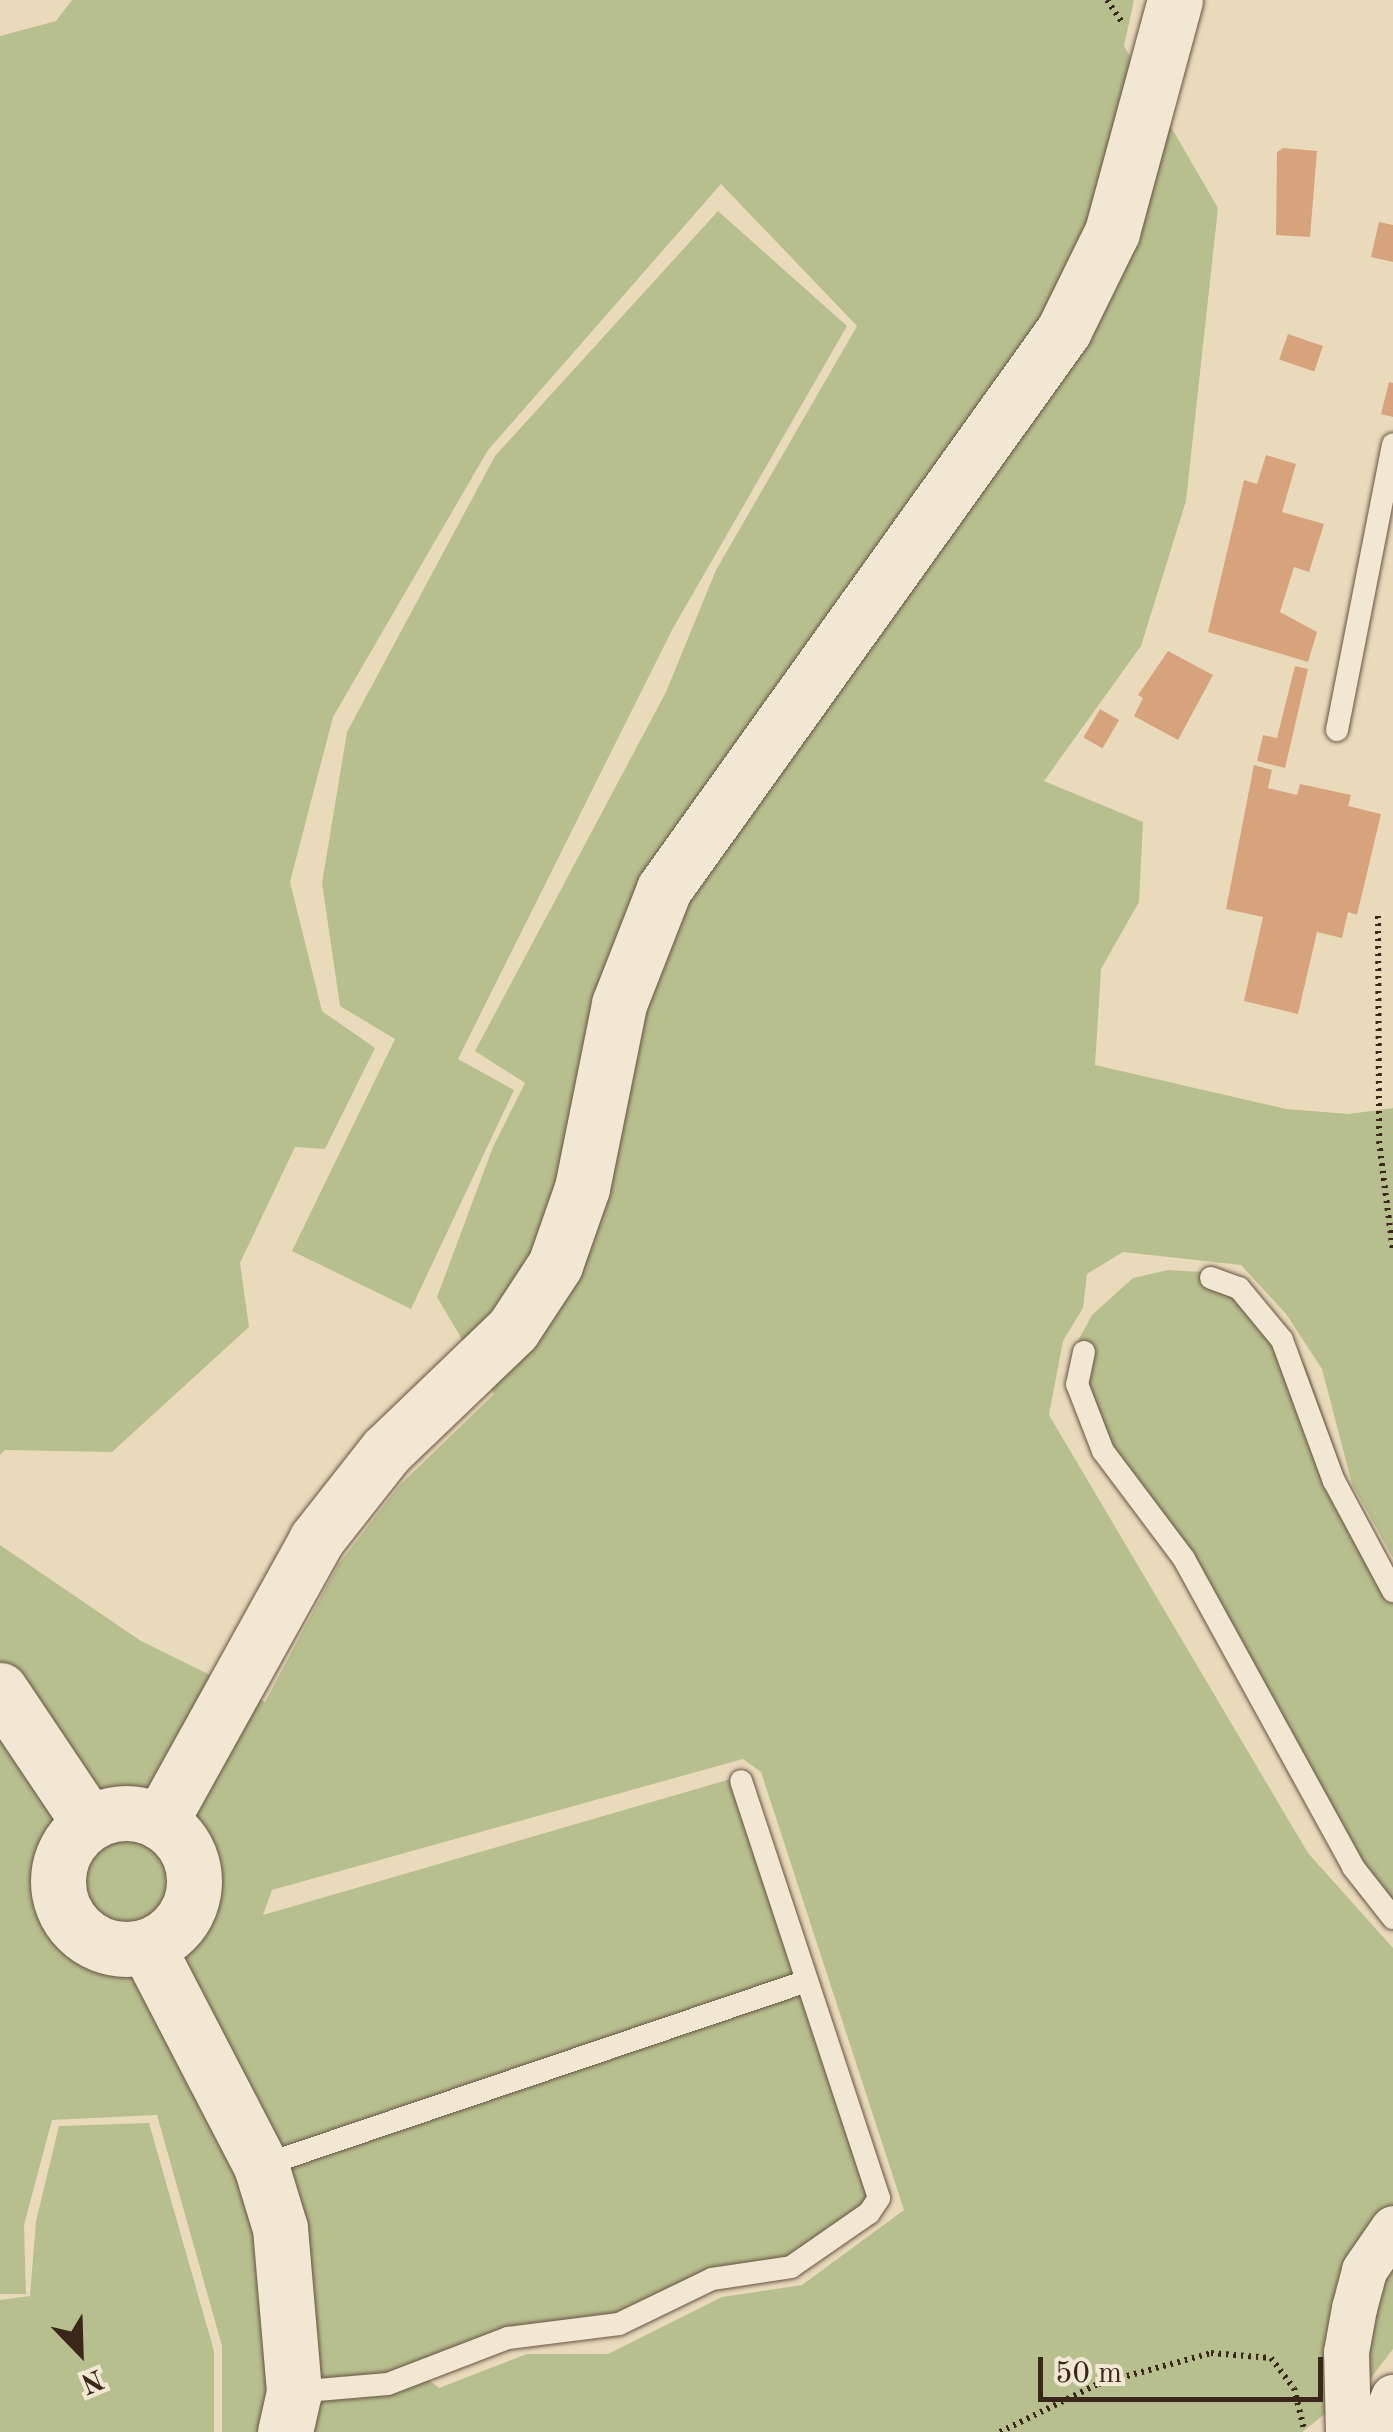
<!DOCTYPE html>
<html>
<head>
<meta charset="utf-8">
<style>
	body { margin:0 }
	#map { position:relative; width:1393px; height:2432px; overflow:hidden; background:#eadabc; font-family:"Old Standard TT",serif }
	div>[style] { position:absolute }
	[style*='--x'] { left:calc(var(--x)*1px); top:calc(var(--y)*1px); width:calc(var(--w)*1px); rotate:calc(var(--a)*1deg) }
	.green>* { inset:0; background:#b8bf8f }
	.building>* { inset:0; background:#d7a37d; transform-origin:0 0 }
	.path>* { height:6px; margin-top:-3px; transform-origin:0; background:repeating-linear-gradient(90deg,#3b271a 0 2.5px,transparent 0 7.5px) }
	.roads { filter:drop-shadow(0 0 2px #675442) drop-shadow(0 0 2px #675442) }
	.lane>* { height:22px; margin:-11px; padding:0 11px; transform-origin:11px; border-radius:11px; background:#f1e7d3 }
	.street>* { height:45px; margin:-22.5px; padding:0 22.5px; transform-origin:22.5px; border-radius:22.5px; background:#f1e7d3 }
	.secondary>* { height:55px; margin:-27.5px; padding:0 27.5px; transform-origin:27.5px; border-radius:27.5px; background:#f1e7d3 }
	.secondary>.ring { margin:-27.5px; padding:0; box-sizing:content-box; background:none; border:55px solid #f1e7d3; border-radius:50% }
	span { translate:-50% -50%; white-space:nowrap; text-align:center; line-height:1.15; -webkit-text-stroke:8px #f1e7d3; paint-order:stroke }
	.north { position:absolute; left:30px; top:2302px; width:100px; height:100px; -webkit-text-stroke:8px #f1e7d3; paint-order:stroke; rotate:157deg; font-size:28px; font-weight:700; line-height:40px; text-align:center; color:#3b271a }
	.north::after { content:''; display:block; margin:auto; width:35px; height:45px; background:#3b271a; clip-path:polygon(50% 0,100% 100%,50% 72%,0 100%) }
	.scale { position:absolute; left:1038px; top:2357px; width:285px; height:45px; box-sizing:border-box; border:5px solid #3b271a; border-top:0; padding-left:12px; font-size:30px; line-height:35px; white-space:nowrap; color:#3b271a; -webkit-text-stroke:8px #f1e7d3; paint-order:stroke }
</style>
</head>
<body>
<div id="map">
	<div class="green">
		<div style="clip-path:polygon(evenodd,72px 0,1134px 0,1124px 46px,1218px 208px,1186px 501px,1141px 646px,1044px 781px,1143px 822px,1139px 902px,1101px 969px,1095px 1065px,1286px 1109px,1349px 1114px,1393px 1108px,1393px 1558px,1352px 1484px,1322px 1369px,1286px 1314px,1241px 1265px,1123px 1252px,1087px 1274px,1083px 1308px,1063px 1341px,1049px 1415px,1308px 1853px,1393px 1948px,1393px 2349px,1370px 2379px,1302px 2432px,222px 2432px,222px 2346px,157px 2115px,52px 2120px,24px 2225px,26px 2294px,0 2294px,0 1545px,141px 1641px,265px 1702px,338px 1565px,399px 1486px,494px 1394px,437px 1297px,493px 1147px,525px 1083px,475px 1051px,666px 692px,716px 570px,857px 326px,721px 184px,488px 450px,333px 717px,290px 882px,322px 1011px,375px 1048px,325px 1149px,295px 1147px,240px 1263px,249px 1327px,112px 1452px,5px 1450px,0 1455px,0 36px,56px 21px,72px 0,743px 1759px,761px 1772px,904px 2210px,802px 2285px,722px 2297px,608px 2354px,527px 2354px,439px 2388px,429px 2380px,515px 2343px,560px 2343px,628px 2329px,702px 2290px,796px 2275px,889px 2201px,748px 1774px,263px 1915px,272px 1890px,743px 1759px)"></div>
		<div style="clip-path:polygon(718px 211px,847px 326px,672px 630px,458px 1059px,514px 1090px,411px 1309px,292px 1251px,395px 1039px,340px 1006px,322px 883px,347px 732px,495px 456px)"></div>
		<div style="clip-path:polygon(1168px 1270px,1219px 1273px,1279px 1322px,1306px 1367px,1353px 1500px,1393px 1574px,1393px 1930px,1359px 1895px,1204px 1608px,1069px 1391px,1078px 1341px,1092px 1315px,1133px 1278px)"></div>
		<div style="clip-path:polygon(149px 2123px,214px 2351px,214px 2432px,0 2432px,0 2300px,30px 2296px,36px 2221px,59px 2126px)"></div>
	</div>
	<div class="building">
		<div style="clip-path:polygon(1283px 148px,1317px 151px,1310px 237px,1276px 235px,1277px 152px)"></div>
		<div style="clip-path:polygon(1379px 222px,1393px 225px,1393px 262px,1371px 257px)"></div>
		<div style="left:1288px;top:334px;width:37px;height:27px;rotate:19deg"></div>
		<div style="clip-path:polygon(1389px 382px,1393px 383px,1393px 417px,1381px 414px)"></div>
		<div style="clip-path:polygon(1266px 455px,1296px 464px,1282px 512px,1324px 524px,1309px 572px,1294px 567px,1280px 612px,1317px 632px,1308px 662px,1208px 632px,1244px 480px,1257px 484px)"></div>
		<div style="clip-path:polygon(1168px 651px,1213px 675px,1178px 740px,1134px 716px,1143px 698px,1138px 695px)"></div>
		<div style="clip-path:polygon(1295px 666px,1308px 669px,1285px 768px,1257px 761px,1263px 735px,1277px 738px)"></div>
		<div style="left:1100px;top:709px;width:22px;height:33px;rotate:30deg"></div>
		<div style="clip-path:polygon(1254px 765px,1272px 770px,1268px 788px,1297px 795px,1300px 784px,1351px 795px,1348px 806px,1381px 814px,1357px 915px,1348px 912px,1342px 938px,1317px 932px,1298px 1014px,1244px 1001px,1263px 917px,1226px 909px)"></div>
	</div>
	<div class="path">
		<div style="--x:1107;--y:0;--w:27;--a:56"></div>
		<div style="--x:1378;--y:916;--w:225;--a:89.7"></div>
		<div style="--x:1379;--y:1141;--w:112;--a:82.8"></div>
		<div style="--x:1000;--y:2432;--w:109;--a:-26.1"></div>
		<div style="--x:1098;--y:2384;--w:117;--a:-15.3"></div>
		<div style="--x:1211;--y:2353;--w:60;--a:4.8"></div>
		<div style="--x:1271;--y:2358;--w:38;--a:53"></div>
		<div style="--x:1294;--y:2388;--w:42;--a:76.3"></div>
	</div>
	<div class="roads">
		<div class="lane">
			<div style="--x:1337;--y:730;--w:291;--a:-78.9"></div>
			<div style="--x:1211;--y:1278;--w:30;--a:20"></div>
			<div style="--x:1239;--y:1288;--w:67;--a:50.4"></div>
			<div style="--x:1282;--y:1340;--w:150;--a:69.8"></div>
			<div style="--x:1334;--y:1481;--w:125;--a:61.8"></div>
			<div style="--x:1084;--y:1352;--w:33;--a:102"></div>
			<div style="--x:1077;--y:1384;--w:72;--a:68.8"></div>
			<div style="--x:1103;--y:1451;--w:135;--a:53.1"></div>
			<div style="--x:1184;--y:1559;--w:351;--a:61.2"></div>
			<div style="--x:1353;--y:1867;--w:65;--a:51.9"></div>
			<div style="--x:261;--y:2166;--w:576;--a:-18.72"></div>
			<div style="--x:294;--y:2392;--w:94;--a:-4.9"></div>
			<div style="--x:388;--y:2384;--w:129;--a:-21"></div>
			<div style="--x:508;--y:2338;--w:112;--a:-7.2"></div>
			<div style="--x:619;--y:2324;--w:103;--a:-25.8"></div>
			<div style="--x:712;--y:2279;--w:80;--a:-8.6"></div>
			<div style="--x:791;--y:2267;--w:95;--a:-34.7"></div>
			<div style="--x:869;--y:2213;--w:18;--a:-56"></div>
			<div style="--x:879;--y:2198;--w:439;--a:-108.3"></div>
		</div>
		<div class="street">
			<div style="--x:1348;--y:2432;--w:80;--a:-91.4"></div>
			<div style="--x:1346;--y:2352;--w:45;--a:-79.7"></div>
			<div style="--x:1354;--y:2308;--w:39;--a:-75"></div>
			<div style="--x:1364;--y:2270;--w:51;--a:-55.4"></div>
			<div style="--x:1379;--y:2432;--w:38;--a:-68"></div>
		</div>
		<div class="secondary">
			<div style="--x:0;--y:1690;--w:160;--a:56.2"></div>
			<div class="ring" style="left:58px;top:1813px;width:81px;height:81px"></div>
			<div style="--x:160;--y:1822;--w:322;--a:-61"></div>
			<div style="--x:316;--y:1540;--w:113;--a:-51.8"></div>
			<div style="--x:386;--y:1451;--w:176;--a:-43.8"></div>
			<div style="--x:513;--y:1329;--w:77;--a:-56.7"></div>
			<div style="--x:555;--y:1265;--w:82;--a:-70.7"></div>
			<div style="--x:582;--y:1188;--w:188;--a:-78.6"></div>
			<div style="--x:619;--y:1004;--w:123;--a:-68.6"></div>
			<div style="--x:664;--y:889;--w:687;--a:-54.41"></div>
			<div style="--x:1064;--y:330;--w:109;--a:-63.9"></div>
			<div style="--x:1112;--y:232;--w:240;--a:-74.8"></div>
			<div style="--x:147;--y:1946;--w:248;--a:62.6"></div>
			<div style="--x:261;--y:2166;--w:65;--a:73"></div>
			<div style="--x:280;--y:2228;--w:165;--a:85.1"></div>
			<div style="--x:294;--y:2392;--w:41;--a:102.7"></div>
		</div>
	</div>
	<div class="north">N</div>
	<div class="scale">50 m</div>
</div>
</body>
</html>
